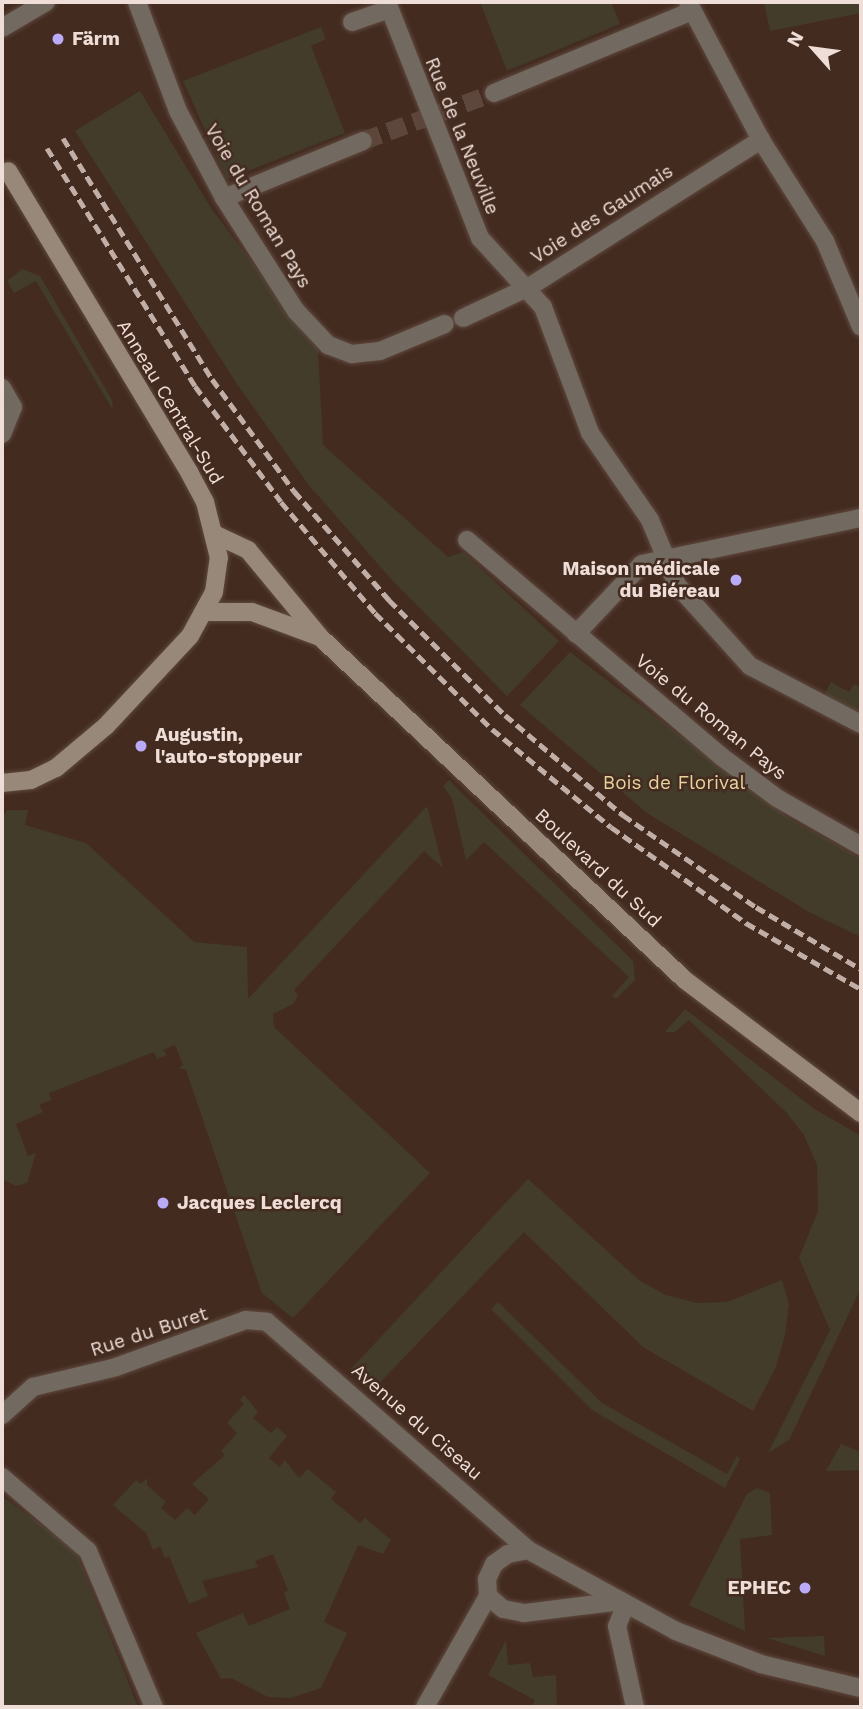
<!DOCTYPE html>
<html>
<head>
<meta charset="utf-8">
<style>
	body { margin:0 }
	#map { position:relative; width:863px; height:1709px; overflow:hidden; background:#432b20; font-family:"Work Sans",sans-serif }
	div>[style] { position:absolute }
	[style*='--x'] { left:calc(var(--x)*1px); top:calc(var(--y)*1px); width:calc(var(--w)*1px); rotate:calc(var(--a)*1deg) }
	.green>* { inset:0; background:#433c2b }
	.minor-tunnel>* { height:18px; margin-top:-9px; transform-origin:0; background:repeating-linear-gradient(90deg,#5d463b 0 18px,transparent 0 27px) }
	.roads { filter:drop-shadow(0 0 2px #5f483d) drop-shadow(0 0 2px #5f483d) }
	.pedestrian>* { height:18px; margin:-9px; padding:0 9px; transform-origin:9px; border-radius:9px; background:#726960 }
	.minor>* { height:18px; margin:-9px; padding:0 9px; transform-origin:9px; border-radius:9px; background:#726960 }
	.secondary>* { height:18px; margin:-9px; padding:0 9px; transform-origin:9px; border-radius:9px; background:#978879 }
	.rail>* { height:5px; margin-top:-2.5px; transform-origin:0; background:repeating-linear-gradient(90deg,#c1aea6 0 10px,transparent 0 15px) }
	.dots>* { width:19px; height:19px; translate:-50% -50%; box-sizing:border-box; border:4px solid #432b20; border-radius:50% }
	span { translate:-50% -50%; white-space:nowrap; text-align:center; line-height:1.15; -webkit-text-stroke:5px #432b20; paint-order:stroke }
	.poi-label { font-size:19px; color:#efded7; font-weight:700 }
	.left { translate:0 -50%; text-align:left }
	.right { translate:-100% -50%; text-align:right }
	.street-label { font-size:19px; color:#efded7 }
	.park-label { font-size:19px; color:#e7d39f }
	.frame { position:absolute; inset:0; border:4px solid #efded7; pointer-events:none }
	.north { position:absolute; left:779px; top:14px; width:70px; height:70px; -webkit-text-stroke:5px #432b20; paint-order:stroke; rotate:298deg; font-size:19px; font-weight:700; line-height:28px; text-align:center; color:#efded7 }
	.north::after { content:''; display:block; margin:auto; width:24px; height:32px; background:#efded7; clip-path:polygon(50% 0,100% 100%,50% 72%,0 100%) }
</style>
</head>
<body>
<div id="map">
	<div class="green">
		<div style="clip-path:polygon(480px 2px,611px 2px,620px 24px,507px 71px)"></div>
		<div style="clip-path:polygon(764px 2px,861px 2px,861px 13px,770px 31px)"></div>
		<div style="clip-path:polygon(321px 27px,326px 39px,311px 46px,345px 133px,227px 179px,183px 81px)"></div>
		<div style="clip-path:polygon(140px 91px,211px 208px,318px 350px,323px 445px,448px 557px,463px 552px,559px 641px,507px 696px,391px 579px,308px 484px,237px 384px,75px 131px)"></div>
		<div style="clip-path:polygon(22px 269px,40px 276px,112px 400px,113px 410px,36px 281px,14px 293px,7px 281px)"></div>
		<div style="clip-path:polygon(570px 652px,792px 820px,861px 858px,861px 937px,809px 912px,647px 813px,520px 705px)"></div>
		<div style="clip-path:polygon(831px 682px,849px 692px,854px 684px,861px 688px,861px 715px,824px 695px)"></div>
		<div style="clip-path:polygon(449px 780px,633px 961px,635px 980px,616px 999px,612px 996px,629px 977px,484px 842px,466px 860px,452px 799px,443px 786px)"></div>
		<div style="clip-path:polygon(427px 806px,443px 868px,424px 851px,294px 990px,298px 995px,293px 1004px,273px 1014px,274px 1027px,430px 1173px,293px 1318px,262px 1293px,186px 1070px,179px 1068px,183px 1065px,175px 1045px,163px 1050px,167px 1055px,157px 1059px,154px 1052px,49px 1093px,51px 1100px,39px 1105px,43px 1112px,16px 1124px,28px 1156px,36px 1153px,27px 1183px,16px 1186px,2px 1179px,2px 819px,7px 810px,28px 810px,25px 825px,86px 843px,194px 942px,247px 947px,248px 999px)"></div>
		<div style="clip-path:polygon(685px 1009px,813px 1108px,861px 1136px,861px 1288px,789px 1440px,768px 1453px,830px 1330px,799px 1258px,818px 1211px,817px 1165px,804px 1135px,785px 1111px,689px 1020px,675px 1032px,665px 1032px)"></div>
		<div style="clip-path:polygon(528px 1179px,640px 1281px,666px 1295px,697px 1303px,727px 1302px,782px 1280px,789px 1305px,785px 1335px,776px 1367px,753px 1411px,643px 1347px,524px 1232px,371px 1392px,350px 1370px)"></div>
		<div style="clip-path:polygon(498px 1302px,602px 1403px,727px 1474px,737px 1456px,740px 1459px,725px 1488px,592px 1410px,491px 1309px)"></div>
		<div style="clip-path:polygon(244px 1395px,258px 1412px,253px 1418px,271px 1433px,277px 1427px,287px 1436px,269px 1458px,279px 1467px,285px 1460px,299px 1478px,308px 1469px,336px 1492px,331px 1499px,360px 1523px,365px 1518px,391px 1540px,383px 1554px,358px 1545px,324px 1622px,347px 1633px,321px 1688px,291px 1698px,268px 1697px,231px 1678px,221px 1679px,196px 1633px,243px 1613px,249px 1626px,290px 1609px,284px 1593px,288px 1590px,273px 1554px,255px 1561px,258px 1567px,202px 1581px,208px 1596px,189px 1604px,169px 1556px,165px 1558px,160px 1546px,153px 1550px,146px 1533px,113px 1505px,136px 1480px,141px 1484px,147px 1478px,147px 1485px,166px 1502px,161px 1508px,175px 1520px,187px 1508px,195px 1515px,209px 1499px,192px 1484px,225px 1455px,221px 1451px,237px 1433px,227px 1423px,244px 1404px,240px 1400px)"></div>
		<div style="clip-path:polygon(841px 1444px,861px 1452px,861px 1470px,826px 1471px)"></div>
		<div style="clip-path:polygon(757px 1488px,770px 1493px,772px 1535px,740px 1539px,745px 1631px,689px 1605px,747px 1494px)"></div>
		<div style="clip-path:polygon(2px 1496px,75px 1549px,138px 1707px,2px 1707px)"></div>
		<div style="clip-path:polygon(824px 1636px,825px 1656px,767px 1638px)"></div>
		<div style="clip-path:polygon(506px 1640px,508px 1665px,530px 1663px,533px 1677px,556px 1675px,557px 1707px,531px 1707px,535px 1700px,488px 1675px)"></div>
	</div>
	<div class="minor-tunnel">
		<div style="--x:363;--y:141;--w:140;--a:-20.1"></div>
	</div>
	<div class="roads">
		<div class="pedestrian">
			<div style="--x:387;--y:2;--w:254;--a:68.5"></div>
			<div style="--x:480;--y:238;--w:93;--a:47.6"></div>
			<div style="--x:543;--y:307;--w:134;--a:69.5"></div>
			<div style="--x:590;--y:433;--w:106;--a:55.4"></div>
			<div style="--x:650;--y:520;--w:70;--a:67.4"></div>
			<div style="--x:677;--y:585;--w:109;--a:48"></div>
			<div style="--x:750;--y:666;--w:125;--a:27.6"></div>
			<div style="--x:352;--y:22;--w:39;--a:-19"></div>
			<div style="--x:2;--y:28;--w:51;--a:-30.6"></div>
			<div style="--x:2;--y:388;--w:22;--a:60"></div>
			<div style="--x:13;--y:407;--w:29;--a:112"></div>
			<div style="--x:2;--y:1415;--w:42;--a:-42.1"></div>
			<div style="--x:33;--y:1387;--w:85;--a:-13.5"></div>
			<div style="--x:116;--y:1367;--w:138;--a:-19.9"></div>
			<div style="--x:246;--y:1320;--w:21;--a:5"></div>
			<div style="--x:267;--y:1322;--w:347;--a:41.1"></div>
			<div style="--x:2;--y:1477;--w:113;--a:40.7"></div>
			<div style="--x:88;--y:1551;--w:169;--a:67.1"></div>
			<div style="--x:626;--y:1604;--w:24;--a:112"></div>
			<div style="--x:617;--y:1626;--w:83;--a:77.5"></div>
		</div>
		<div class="minor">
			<div style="--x:137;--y:2;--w:116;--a:69.4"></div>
			<div style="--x:178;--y:111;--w:98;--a:62.1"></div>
			<div style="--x:224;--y:198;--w:134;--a:57.5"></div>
			<div style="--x:296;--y:311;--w:47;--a:46.7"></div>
			<div style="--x:328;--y:345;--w:26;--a:21"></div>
			<div style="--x:352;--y:354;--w:28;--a:-6"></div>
			<div style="--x:380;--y:351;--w:70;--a:-22.6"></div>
			<div style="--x:688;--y:2;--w:156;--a:62.1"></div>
			<div style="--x:761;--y:140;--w:120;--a:57.6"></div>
			<div style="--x:825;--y:241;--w:93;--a:67.3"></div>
			<div style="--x:494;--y:93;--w:214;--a:-22.5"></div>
			<div style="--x:224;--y:198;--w:150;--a:-22.3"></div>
			<div style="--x:463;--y:318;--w:73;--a:-25.2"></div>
			<div style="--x:529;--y:287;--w:275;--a:-32.4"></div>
			<div style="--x:467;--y:540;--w:335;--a:40.4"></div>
			<div style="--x:722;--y:757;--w:69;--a:36.7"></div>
			<div style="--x:777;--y:798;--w:97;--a:29.7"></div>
			<div style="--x:576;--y:634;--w:96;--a:-46.7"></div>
			<div style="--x:642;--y:564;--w:224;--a:-11.9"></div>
			<div style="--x:621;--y:1601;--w:98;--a:172.9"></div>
			<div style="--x:524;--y:1613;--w:21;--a:-169"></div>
			<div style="--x:503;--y:1609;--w:20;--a:-139"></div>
			<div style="--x:488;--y:1596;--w:17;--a:-93"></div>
			<div style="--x:487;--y:1579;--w:17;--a:-65"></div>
			<div style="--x:494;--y:1564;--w:17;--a:-36"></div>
			<div style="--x:508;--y:1554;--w:20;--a:-11"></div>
			<div style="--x:528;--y:1550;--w:106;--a:28.7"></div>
			<div style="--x:621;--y:1601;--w:63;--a:28.6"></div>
			<div style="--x:676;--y:1631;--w:91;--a:21.2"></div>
			<div style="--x:761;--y:1664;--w:103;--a:13.5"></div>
			<div style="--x:425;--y:1707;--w:128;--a:-60.4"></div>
		</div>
		<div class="secondary">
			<div style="--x:214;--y:534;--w:38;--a:25"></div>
			<div style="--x:248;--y:550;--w:113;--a:50.4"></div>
			<div style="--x:320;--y:637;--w:501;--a:43.22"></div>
			<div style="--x:685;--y:980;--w:221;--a:37.1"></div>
			<div style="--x:205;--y:612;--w:47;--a:0"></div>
			<div style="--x:252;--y:612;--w:72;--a:20.2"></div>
			<div style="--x:2;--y:783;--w:29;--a:-6"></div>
			<div style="--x:31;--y:780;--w:28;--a:-26"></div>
			<div style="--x:56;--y:768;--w:65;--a:-40"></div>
			<div style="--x:106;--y:726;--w:123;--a:-47"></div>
			<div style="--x:190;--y:636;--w:50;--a:-61.4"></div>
			<div style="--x:214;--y:592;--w:34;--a:-82"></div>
			<div style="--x:219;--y:558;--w:58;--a:-104"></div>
			<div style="--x:205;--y:502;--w:34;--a:-118"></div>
			<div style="--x:189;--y:472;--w:351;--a:-121"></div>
		</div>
	</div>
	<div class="rail">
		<div style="--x:63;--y:138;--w:283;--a:58.3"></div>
		<div style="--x:212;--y:379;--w:139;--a:53.8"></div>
		<div style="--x:294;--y:491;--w:145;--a:48.9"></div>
		<div style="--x:389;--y:600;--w:163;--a:44.8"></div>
		<div style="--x:505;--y:715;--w:155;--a:40.3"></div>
		<div style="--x:623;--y:815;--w:162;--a:34.7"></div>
		<div style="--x:756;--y:907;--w:122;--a:30.6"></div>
		<div style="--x:47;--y:148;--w:280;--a:58.1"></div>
		<div style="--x:195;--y:386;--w:144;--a:53.4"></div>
		<div style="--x:281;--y:502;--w:145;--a:49.7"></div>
		<div style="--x:375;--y:613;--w:165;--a:44.8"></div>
		<div style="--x:492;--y:729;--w:154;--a:39.5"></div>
		<div style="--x:611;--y:827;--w:166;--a:35.4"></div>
		<div style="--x:746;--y:923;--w:133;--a:29.9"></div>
	</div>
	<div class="dots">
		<div style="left:58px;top:39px;background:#b9abf7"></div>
		<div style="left:736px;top:580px;background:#b9abf7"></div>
		<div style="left:141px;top:746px;background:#b9abf7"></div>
		<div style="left:163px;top:1203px;background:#b9abf7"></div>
		<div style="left:805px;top:1588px;background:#b9abf7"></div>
	</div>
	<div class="poi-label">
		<span class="left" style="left:72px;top:39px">Färm</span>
		<span class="right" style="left:720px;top:580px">Maison médicale<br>du Biéreau</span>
		<span class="left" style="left:155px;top:746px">Augustin,<br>l'auto-stoppeur</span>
		<span class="left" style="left:177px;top:1203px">Jacques Leclercq</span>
		<span class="right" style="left:791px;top:1588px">EPHEC</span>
	</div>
	<div class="street-label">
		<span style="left:462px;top:136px;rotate:68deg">Rue de la Neuville</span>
		<span style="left:258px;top:206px;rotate:59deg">Voie du Roman Pays</span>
		<span style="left:602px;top:214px;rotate:-33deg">Voie des Gaumais</span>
		<span style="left:170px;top:402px;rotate:59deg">Anneau Central-Sud</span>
		<span style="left:711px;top:717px;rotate:39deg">Voie du Roman Pays</span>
		<span style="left:598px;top:868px;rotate:43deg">Boulevard du Sud</span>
		<span style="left:149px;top:1332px;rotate:-18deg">Rue du Buret</span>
		<span style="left:417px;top:1422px;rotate:41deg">Avenue du Ciseau</span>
	</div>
	<div class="park-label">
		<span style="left:674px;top:783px">Bois de Florival</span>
	</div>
	<div class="frame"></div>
	<div class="north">N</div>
</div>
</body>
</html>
